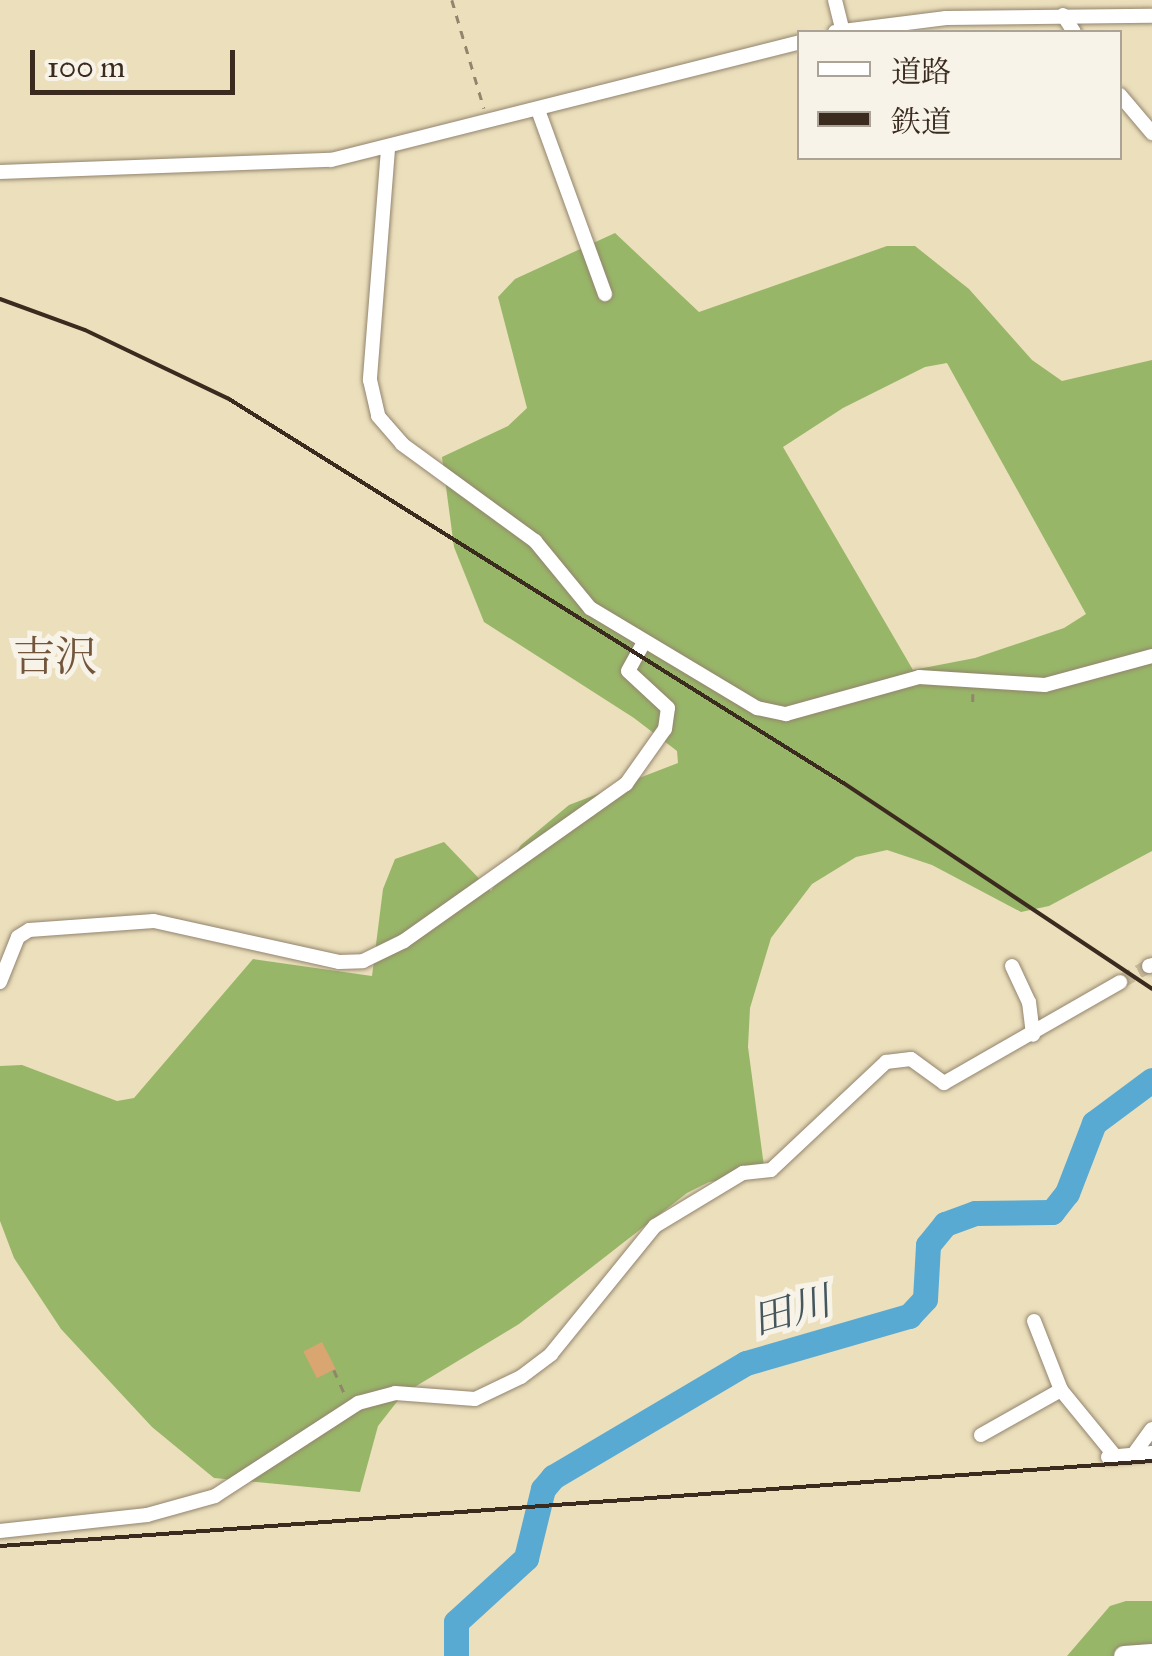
<!DOCTYPE html>
<html>
<head>
<meta charset="utf-8">
<style>
	body { margin:0 }
	#map { position:relative; width:1152px; height:1656px; overflow:hidden; background:#ebdfbc; font-family:"IM FELL Great Primer","Noto Serif JP",serif }
	div>[style] { position:absolute }
	[style*='--x'] { left:calc(var(--x)*1px); top:calc(var(--y)*1px); width:calc(var(--w)*1px); rotate:calc(var(--a)*1deg) }
	.forest>* { inset:0; background:#98b668 }
	.river>* { height:25px; margin:-12.5px; padding:0 12.5px; transform-origin:12.5px; border-radius:12.5px; background:#58aad3 }
	.building>* { inset:0; background:#d9a570; transform-origin:0 0 }
	.minor-tunnel>* { height:14px; margin-top:-7px; transform-origin:0; background:repeating-linear-gradient(90deg,#c8bb9c 0 14px,transparent 0 21px) }
	.path>* { height:2.5px; margin-top:-1.25px; transform-origin:0; background:repeating-linear-gradient(90deg,#93846d 0 8px,transparent 0 16px) }
	.roads { filter:drop-shadow(0 0 2px #93846d) drop-shadow(0 0 2px #93846d) }
	.minor>* { height:14px; margin:-7px; padding:0 7px; transform-origin:7px; border-radius:7px; background:#fff }
	.highway>* { height:20px; margin:-10px; padding:0 10px; transform-origin:10px; border-radius:10px; background:#fff }
	.rail>* { height:4px; margin:-2px; padding:0 2px; transform-origin:2px; border-radius:2px; background:#3b2a1e }
	span { translate:-50% -50%; white-space:nowrap; text-align:center; line-height:1.15; -webkit-text-stroke:10px #f7f3e8; paint-order:stroke }
	.water-label { font-size:40px; color:#45575d; font-style:italic }
	.quarter-label { font-size:42px; color:#72553b }
	.legend { position:absolute; left:797px; top:30px; width:325px; height:130px; box-sizing:border-box; background:#f7f3e8; border:2px solid #aca397; margin:0; padding:12px 18px; list-style:none; font-size:30px; color:#3b2a1e }
	.legend li { display:flex; align-items:center; gap:20px; height:50px }
	.legend b { width:50px; border:2px solid #aca397 }
	.scale { position:absolute; left:30px; top:50px; width:205px; height:45px; box-sizing:border-box; border:5px solid #3b2a1e; border-top:0; padding-left:12px; font-size:30px; line-height:35px; white-space:nowrap; color:#3b2a1e; -webkit-text-stroke:8px #f7f3e8; paint-order:stroke }
</style>
</head>
<body>
<div id="map">
	<div class="forest">
		<div style="clip-path:polygon(evenodd,615px 233px,699px 312px,887px 246px,915px 246px,969px 289px,1032px 360px,1062px 381px,1152px 360px,1152px 851px,1049px 906px,1021px 912px,932px 865px,887px 850px,856px 857px,812px 884px,771px 938px,750px 1008px,748px 1047px,765px 1174px,709px 1182px,687px 1193px,519px 1324px,403px 1394px,378px 1426px,360px 1492px,214px 1478px,152px 1427px,61px 1329px,14px 1258px,0 1221px,0 1066px,22px 1065px,117px 1101px,134px 1098px,253px 959px,372px 976px,383px 889px,395px 859px,444px 842px,491px 891px,521px 845px,569px 805px,678px 763px,677px 751px,634px 718px,484px 622px,454px 547px,442px 457px,508px 426px,527px 408px,498px 297px,515px 279px,615px 233px,947px 363px,1086px 614px,1064px 628px,975px 658px,913px 670px,783px 447px,843px 408px,925px 367px,947px 363px)"></div>
		<div style="clip-path:polygon(1126px 1601px,1152px 1601px,1152px 1656px,1067px 1656px,1110px 1606px)"></div>
	</div>
	<div class="river">
		<div style="--x:456;--y:1656;--w:34;--a:-90"></div>
		<div style="--x:456;--y:1622;--w:95;--a:-42.4"></div>
		<div style="--x:526;--y:1558;--w:71;--a:-76.2"></div>
		<div style="--x:543;--y:1489;--w:16;--a:-50"></div>
		<div style="--x:553;--y:1477;--w:224;--a:-30.6"></div>
		<div style="--x:746;--y:1363;--w:170;--a:-16.1"></div>
		<div style="--x:909;--y:1316;--w:23;--a:-47"></div>
		<div style="--x:925;--y:1299;--w:54;--a:-86.8"></div>
		<div style="--x:928;--y:1245;--w:27;--a:-51"></div>
		<div style="--x:945;--y:1224;--w:32;--a:-20"></div>
		<div style="--x:975;--y:1213;--w:77;--a:-0.7"></div>
		<div style="--x:1052;--y:1212;--w:24;--a:-52"></div>
		<div style="--x:1067;--y:1193;--w:75;--a:-68.9"></div>
		<div style="--x:1094;--y:1123;--w:72;--a:-36.6"></div>
	</div>
	<div class="building">
		<div style="left:322px;top:1342px;width:30px;height:21px;rotate:63deg"></div>
	</div>
	<div class="minor-tunnel">
		<div style="--x:1120;--y:982;--w:33;--a:-29"></div>
	</div>
	<div class="path">
		<div style="--x:452;--y:0;--w:113;--a:73.5"></div>
		<div style="--x:973;--y:694;--w:13;--a:90"></div>
		<div style="--x:334;--y:1370;--w:30;--a:66"></div>
	</div>
	<div class="roads">
		<div class="minor">
			<div style="--x:835;--y:0;--w:32;--a:76"></div>
			<div style="--x:1063;--y:15;--w:20;--a:57"></div>
			<div style="--x:835;--y:32;--w:112;--a:-7.2"></div>
			<div style="--x:946;--y:18;--w:206;--a:-0.6"></div>
			<div style="--x:1120;--y:95;--w:50;--a:49.9"></div>
			<div style="--x:538;--y:110;--w:196;--a:70"></div>
			<div style="--x:388;--y:149;--w:232;--a:94.5"></div>
			<div style="--x:370;--y:380;--w:37;--a:77"></div>
			<div style="--x:378;--y:416;--w:37;--a:49"></div>
			<div style="--x:402;--y:444;--w:165;--a:36.1"></div>
			<div style="--x:535;--y:541;--w:87;--a:50.6"></div>
			<div style="--x:590;--y:608;--w:195;--a:30.9"></div>
			<div style="--x:757;--y:708;--w:30;--a:12"></div>
			<div style="--x:786;--y:714;--w:138;--a:-15.5"></div>
			<div style="--x:919;--y:677;--w:126;--a:3.6"></div>
			<div style="--x:1045;--y:685;--w:111;--a:-15.2"></div>
			<div style="--x:0;--y:172;--w:331;--a:-2.1"></div>
			<div style="--x:331;--y:160;--w:484;--a:-14.1"></div>
			<div style="--x:1012;--y:966;--w:40;--a:65"></div>
			<div style="--x:1029;--y:1002;--w:33;--a:83"></div>
			<div style="--x:1149;--y:966;--w:3;--a:-18"></div>
			<div style="--x:0;--y:982;--w:48;--a:-68.2"></div>
			<div style="--x:18;--y:937;--w:13;--a:-32"></div>
			<div style="--x:29;--y:930;--w:125;--a:-4.1"></div>
			<div style="--x:154;--y:921;--w:189;--a:12.5"></div>
			<div style="--x:339;--y:962;--w:24;--a:-2"></div>
			<div style="--x:363;--y:961;--w:46;--a:-26"></div>
			<div style="--x:404;--y:941;--w:272;--a:-35.3"></div>
			<div style="--x:626;--y:784;--w:67;--a:-54.7"></div>
			<div style="--x:665;--y:729;--w:21;--a:-82"></div>
			<div style="--x:668;--y:708;--w:54;--a:-137.2"></div>
			<div style="--x:628;--y:671;--w:33;--a:-61"></div>
			<div style="--x:1034;--y:1321;--w:74;--a:68.6"></div>
			<div style="--x:981;--y:1435;--w:92;--a:-29.4"></div>
			<div style="--x:1061;--y:1390;--w:85;--a:50.7"></div>
			<div style="--x:1133;--y:1455;--w:32;--a:-54"></div>
			<div style="--x:1108;--y:1457;--w:44;--a:-5.2"></div>
			<div style="--x:0;--y:1531;--w:148;--a:-6.2"></div>
			<div style="--x:147;--y:1515;--w:71;--a:-15.6"></div>
			<div style="--x:215;--y:1496;--w:171;--a:-33"></div>
			<div style="--x:358;--y:1403;--w:38;--a:-15"></div>
			<div style="--x:395;--y:1393;--w:80;--a:4.3"></div>
			<div style="--x:475;--y:1399;--w:51;--a:-25.6"></div>
			<div style="--x:521;--y:1377;--w:38;--a:-37"></div>
			<div style="--x:551;--y:1354;--w:165;--a:-50.9"></div>
			<div style="--x:655;--y:1226;--w:103;--a:-31.1"></div>
			<div style="--x:743;--y:1173;--w:28;--a:-6"></div>
			<div style="--x:771;--y:1170;--w:158;--a:-43.2"></div>
			<div style="--x:886;--y:1062;--w:25;--a:-7"></div>
			<div style="--x:911;--y:1059;--w:41;--a:36"></div>
			<div style="--x:944;--y:1083;--w:203;--a:-29.8"></div>
		</div>
		<div class="highway">
			<div style="--x:1124;--y:1656;--w:28;--a:-4"></div>
		</div>
	</div>
	<div class="rail">
		<div style="--x:0;--y:299;--w:90;--a:20"></div>
		<div style="--x:85;--y:330;--w:160;--a:25.6"></div>
		<div style="--x:229;--y:399;--w:726;--a:32.01"></div>
		<div style="--x:845;--y:784;--w:369;--a:33.7"></div>
		<div style="--x:0;--y:1546;--w:1155;--a:-4.22"></div>
	</div>
	<div class="water-label">
		<span style="left:791px;top:1311px;rotate:-16deg">田川</span>
	</div>
	<div class="quarter-label">
		<span style="left:55px;top:657px">吉沢</span>
	</div>
	<ul class="legend">
	<li><b style="height:12px;background:#fff"></b>道路</li>
	<li><b style="height:12px;background:#3b2a1e"></b>鉄道</li>
	</ul>
	<div class="scale">100 m</div>
</div>
</body>
</html>
